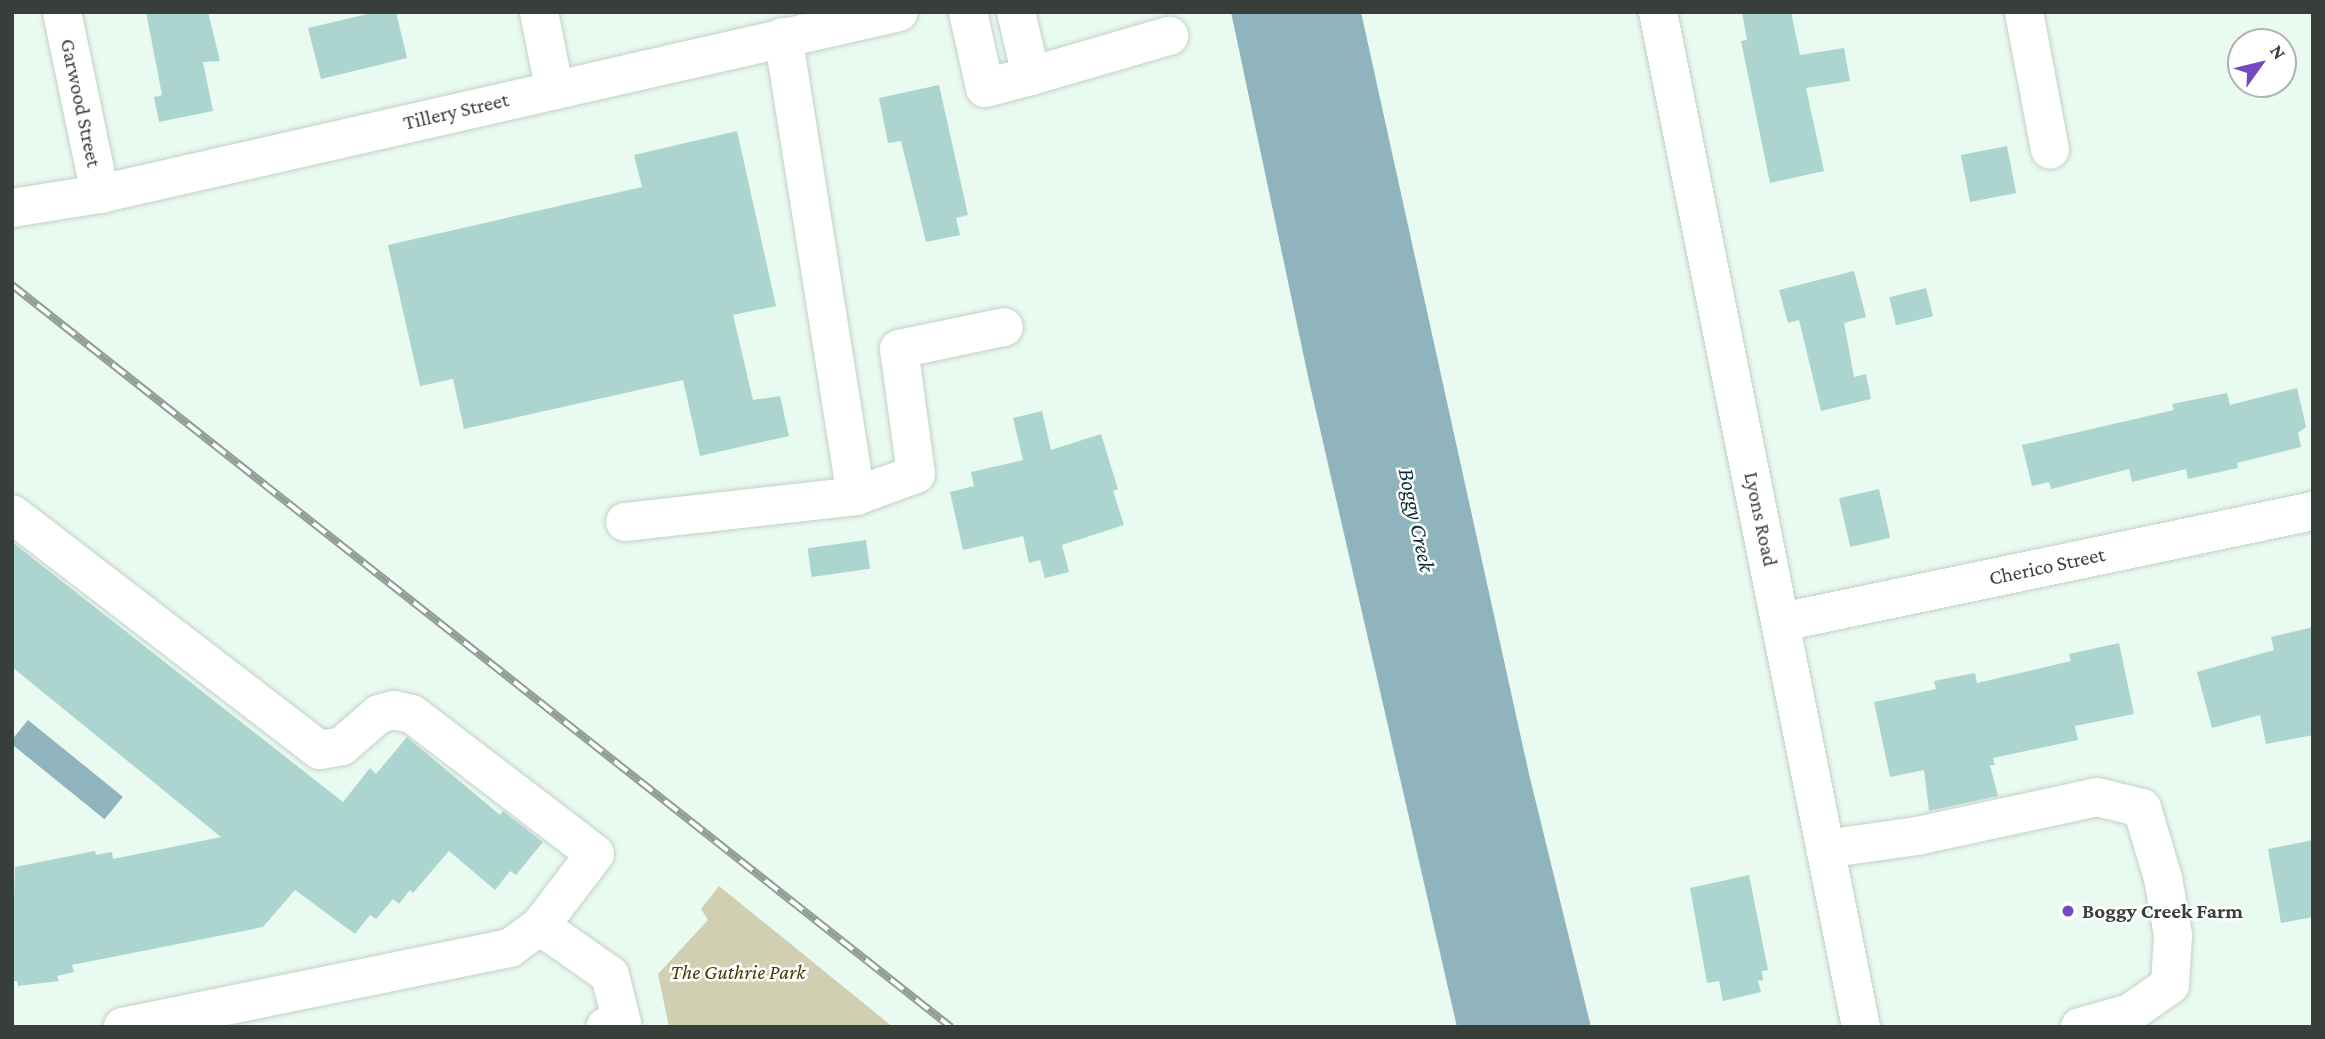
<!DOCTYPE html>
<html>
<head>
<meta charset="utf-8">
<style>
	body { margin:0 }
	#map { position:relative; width:2325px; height:1039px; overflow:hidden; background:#e9faf0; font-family:"Crimson Pro",serif }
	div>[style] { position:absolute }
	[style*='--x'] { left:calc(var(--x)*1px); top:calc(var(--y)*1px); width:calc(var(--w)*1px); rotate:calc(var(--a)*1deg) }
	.green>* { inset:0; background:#d0cfb2 }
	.water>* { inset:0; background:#8fb4bd; transform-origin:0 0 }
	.building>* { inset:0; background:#add5d0; transform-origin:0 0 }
	.roads { filter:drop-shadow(0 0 2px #c1d1c7) drop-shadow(0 0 2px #c1d1c7) }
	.minor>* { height:38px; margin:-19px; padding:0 19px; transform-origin:19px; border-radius:19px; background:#fff }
	.rail>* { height:8px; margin-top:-4px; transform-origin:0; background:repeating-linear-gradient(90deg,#fff 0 16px,#919d96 0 32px); box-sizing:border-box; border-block:2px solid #919d96 }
	.dots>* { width:19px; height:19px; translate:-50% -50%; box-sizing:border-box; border:4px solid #fff; border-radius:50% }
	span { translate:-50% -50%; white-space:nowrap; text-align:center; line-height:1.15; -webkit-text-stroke:5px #fff; paint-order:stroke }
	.street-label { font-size:21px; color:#383f3b }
	.poi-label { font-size:21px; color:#383f3b; font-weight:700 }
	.left { translate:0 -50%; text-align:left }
	.park-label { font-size:21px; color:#434008; font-style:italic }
	.water-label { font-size:23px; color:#082f36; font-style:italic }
	.frame { position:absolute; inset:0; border:14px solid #383f3b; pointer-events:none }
	.north { position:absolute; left:2227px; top:28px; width:70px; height:70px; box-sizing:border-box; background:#fff; border:2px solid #afb2b1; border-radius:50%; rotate:56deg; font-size:19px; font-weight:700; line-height:28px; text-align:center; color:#383f3b }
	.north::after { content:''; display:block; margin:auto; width:24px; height:32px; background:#724bc3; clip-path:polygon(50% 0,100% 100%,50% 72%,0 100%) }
</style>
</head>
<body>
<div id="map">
	<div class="green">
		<div style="clip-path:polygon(719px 886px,893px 1027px,669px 1027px,658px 974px,708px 920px,701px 909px)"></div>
	</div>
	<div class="water">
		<div style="clip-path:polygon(1231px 12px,1361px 12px,1529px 774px,1591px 1027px,1457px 1027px,1309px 381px)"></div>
		<div style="left:28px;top:720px;width:122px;height:29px;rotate:39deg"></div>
	</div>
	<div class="building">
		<div style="clip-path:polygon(146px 12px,208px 12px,220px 61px,203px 62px,213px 111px,159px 122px,154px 97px,162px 95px)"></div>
		<div style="clip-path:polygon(376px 12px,396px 12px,407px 58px,321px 79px,308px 28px)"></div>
		<div style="clip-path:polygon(1742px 12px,1791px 12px,1800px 55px,1844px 48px,1850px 81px,1806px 88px,1824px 171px,1770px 183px,1741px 41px,1747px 40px)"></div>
		<div style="clip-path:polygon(939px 85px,968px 215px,956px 218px,960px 235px,926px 242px,901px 141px,888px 143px,879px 98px)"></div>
		<div style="clip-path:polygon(737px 131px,776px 306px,733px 315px,753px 400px,780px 396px,789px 436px,700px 456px,683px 380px,464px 429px,453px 379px,420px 386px,388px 245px,642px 187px,634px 155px)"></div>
		<div style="left:2007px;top:146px;width:48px;height:47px;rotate:79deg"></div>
		<div style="clip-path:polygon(1854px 271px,1866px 317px,1844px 323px,1854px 377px,1866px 374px,1871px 399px,1821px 411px,1799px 320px,1788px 323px,1779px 290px)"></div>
		<div style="left:1926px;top:288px;width:29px;height:38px;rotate:76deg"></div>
		<div style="clip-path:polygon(2297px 388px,2306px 427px,2298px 433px,2301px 447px,2237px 463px,2238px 468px,2188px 479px,2186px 469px,2132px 482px,2129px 469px,2051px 489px,2049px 482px,2032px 486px,2022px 445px,2174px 410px,2172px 404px,2227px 393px,2230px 405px)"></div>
		<div style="clip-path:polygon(1042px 411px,1051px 450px,1101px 434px,1118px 489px,1113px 491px,1124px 525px,1062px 545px,1069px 572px,1045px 578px,1040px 560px,1029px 563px,1023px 536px,963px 550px,950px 492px,974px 486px,971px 472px,1023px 460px,1013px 418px)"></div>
		<div style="left:1879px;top:489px;width:50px;height:41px;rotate:77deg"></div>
		<div style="left:866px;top:540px;width:29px;height:59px;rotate:82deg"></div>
		<div style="clip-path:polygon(12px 542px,343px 802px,370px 768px,376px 774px,407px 737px,500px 815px,503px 811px,543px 842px,516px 875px,510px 871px,495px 890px,449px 851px,413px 893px,410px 890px,399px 904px,393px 899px,376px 919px,370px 915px,355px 934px,295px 890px,263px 927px,72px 965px,74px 972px,57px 976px,59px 981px,18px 986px,17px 981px,12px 981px,15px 867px,95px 851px,96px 855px,112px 852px,113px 859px,221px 837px,12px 667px)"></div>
		<div style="clip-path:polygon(2313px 627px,2313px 735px,2266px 744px,2260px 715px,2212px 728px,2197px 672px,2274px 650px,2271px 637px)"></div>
		<div style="clip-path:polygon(2119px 643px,2134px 714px,2075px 726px,2078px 740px,1993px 758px,1995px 765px,1990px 765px,1998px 796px,1929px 811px,1924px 770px,1890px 777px,1874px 702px,1936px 689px,1934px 681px,1975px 673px,1977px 683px,2071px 661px,2069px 654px)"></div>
		<div style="clip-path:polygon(2313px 840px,2313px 917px,2281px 923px,2268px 849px)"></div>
		<div style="clip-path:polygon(1749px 875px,1768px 970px,1762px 971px,1763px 980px,1758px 981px,1761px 992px,1723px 1001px,1719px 981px,1707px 983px,1690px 888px)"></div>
	</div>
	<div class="roads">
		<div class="minor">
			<div style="--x:62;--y:12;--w:186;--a:78.2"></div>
			<div style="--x:539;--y:12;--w:76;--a:78.7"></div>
			<div style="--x:968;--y:12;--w:78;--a:77.4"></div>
			<div style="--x:985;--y:88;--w:48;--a:-14.6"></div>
			<div style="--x:1016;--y:12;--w:66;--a:76.8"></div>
			<div style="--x:1031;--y:76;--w:144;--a:-16.2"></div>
			<div style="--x:1658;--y:12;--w:1035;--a:78.69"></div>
			<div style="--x:2024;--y:12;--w:140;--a:79.3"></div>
			<div style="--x:12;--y:208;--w:89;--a:-9"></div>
			<div style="--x:100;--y:194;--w:819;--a:-12.83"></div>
			<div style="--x:856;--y:496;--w:64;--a:-20.1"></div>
			<div style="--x:916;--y:474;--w:126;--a:-97.7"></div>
			<div style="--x:899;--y:349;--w:107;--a:-11.8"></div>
			<div style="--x:12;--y:514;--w:388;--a:37.5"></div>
			<div style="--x:320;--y:750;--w:22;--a:-10"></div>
			<div style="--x:342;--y:746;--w:49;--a:-40.9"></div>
			<div style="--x:379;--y:714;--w:16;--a:-15"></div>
			<div style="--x:394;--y:710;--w:18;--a:13"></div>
			<div style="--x:412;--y:714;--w:230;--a:37.4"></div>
			<div style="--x:595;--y:854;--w:91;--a:127.4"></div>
			<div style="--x:540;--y:926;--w:37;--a:144"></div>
			<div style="--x:510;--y:948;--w:395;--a:168.5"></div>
			<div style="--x:625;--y:522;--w:232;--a:-6.4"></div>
			<div style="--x:856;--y:496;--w:465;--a:-99"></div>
			<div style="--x:1782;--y:622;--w:542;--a:-11.81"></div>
			<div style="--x:1825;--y:849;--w:93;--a:-8"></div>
			<div style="--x:1917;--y:836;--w:184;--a:-12.2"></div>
			<div style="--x:2097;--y:797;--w:46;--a:13.7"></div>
			<div style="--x:2142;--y:808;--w:73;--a:73.3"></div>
			<div style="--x:2163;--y:878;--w:58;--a:80"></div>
			<div style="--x:2173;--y:935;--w:50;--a:93.4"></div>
			<div style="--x:2170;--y:985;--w:49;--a:145"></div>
			<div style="--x:2130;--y:1013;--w:52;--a:164.4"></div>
			<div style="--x:540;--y:926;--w:85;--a:35"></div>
			<div style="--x:610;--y:975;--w:49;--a:76"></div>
			<div style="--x:622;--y:1023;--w:17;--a:167"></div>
		</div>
	</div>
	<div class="rail">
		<div style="--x:12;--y:285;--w:1197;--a:38.32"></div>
	</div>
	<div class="dots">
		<div style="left:2068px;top:911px;background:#724bc3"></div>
	</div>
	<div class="street-label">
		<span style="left:81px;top:103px;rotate:78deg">Garwood Street</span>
		<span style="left:456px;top:111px;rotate:-13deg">Tillery Street</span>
		<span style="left:1761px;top:519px;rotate:78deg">Lyons Road</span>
		<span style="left:2047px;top:566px;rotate:-12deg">Cherico Street</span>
	</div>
	<div class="poi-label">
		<span class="left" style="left:2082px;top:911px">Boggy Creek Farm</span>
	</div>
	<div class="park-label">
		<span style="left:738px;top:972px">The Guthrie Park</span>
	</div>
	<div class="water-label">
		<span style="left:1417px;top:520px;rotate:78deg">Boggy Creek</span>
	</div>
	<div class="frame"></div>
	<div class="north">N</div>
</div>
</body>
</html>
